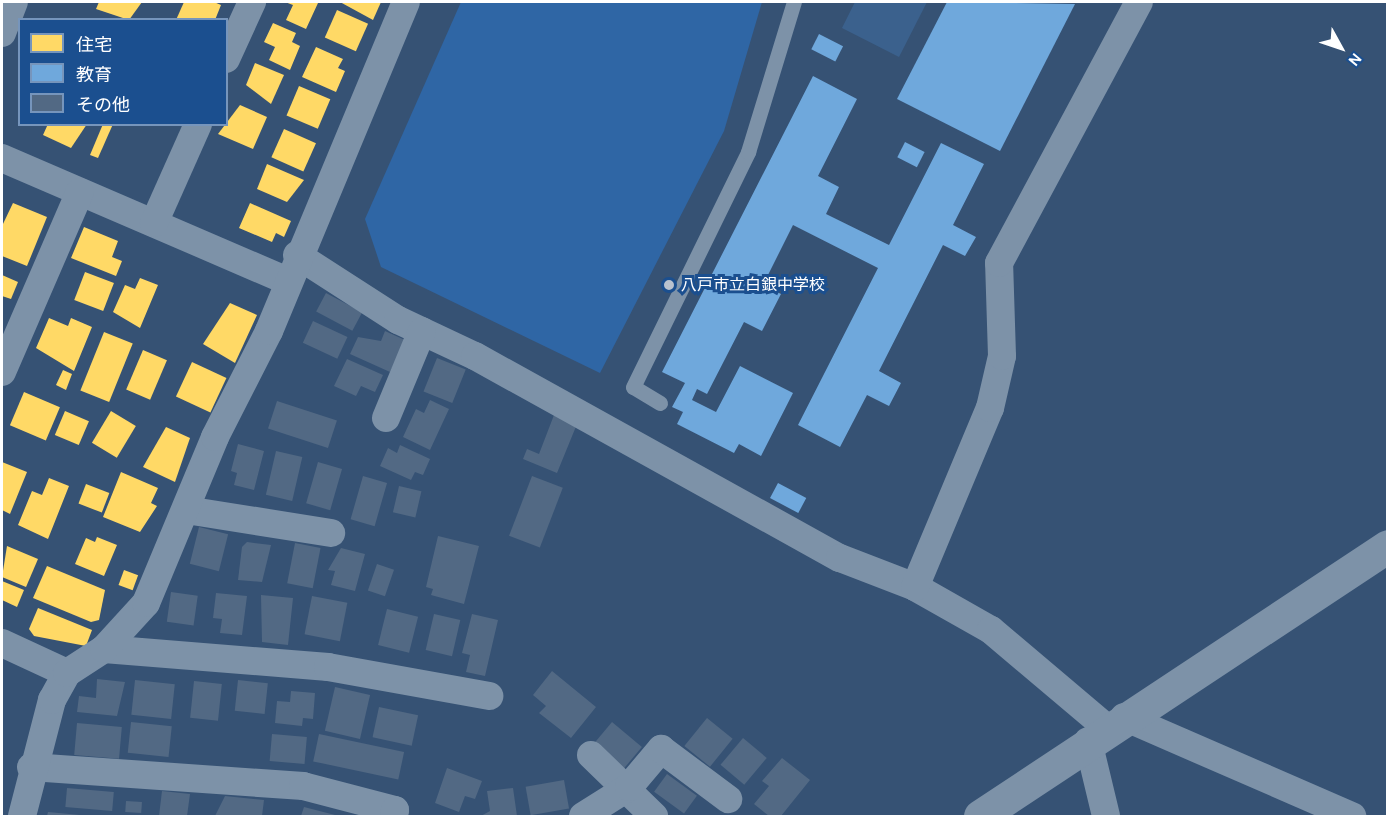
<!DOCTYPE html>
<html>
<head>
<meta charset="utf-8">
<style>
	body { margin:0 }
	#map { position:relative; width:1389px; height:818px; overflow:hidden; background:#365274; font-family:Karla,"Noto Sans JP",sans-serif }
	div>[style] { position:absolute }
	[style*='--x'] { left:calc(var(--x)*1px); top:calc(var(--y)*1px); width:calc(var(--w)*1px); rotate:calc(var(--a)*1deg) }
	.green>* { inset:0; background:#2f66a5 }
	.water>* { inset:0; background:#3b618d }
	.homes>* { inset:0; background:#ffd966; transform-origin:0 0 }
	.schools>* { inset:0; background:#6fa8dc; transform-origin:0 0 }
	.building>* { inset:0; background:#526984; transform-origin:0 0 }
	.service>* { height:15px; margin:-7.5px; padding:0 7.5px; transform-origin:7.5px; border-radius:7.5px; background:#7d92a8 }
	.minor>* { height:28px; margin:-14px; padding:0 14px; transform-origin:14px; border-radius:14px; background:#7d92a8 }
	.tertiary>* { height:33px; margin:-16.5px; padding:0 16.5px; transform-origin:16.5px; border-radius:16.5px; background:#7d92a8 }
	.dots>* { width:16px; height:16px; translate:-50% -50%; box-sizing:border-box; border:3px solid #1b4f8f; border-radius:50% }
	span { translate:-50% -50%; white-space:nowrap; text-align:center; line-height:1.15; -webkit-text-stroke:6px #1b4f8f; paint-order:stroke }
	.poi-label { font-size:16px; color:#fff }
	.left { translate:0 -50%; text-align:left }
	.frame { position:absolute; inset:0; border:3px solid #fff; pointer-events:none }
	.legend { position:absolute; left:18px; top:18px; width:210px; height:108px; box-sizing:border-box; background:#1b4f8f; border:2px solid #7695bc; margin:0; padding:8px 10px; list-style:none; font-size:18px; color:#fff }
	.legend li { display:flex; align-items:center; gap:12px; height:30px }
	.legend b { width:30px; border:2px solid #7695bc }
	.north { position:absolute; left:1311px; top:18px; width:60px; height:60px; -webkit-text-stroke:4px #1b4f8f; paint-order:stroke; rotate:130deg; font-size:16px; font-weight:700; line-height:24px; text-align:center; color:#fff }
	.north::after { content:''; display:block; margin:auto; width:21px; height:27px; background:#fff; clip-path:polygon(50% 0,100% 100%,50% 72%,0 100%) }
</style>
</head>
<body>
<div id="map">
	<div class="green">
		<div style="clip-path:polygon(461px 2px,762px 2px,724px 131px,600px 373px,381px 267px,365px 219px)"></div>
	</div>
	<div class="water">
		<div style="clip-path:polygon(855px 2px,927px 2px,899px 57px,842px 28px)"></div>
	</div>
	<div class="homes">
		<div style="clip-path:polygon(99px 2px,142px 2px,129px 20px,96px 9px)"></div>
		<div style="clip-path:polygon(184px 2px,214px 2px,221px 5px,215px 20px,176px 20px)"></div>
		<div style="clip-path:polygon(285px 2px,318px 3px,306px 29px,286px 20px,293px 5px)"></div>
		<div style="clip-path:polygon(340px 2px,381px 2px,373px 20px)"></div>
		<div style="left:337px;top:10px;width:34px;height:30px;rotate:24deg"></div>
		<div style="clip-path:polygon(273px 23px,296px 33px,292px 42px,300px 46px,290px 70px,269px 60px,275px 47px,264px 42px)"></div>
		<div style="clip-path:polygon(316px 47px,343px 59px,338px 68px,345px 71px,336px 92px,302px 77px)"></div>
		<div style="clip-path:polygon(255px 63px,284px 75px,271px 104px,246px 85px)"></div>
		<div style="left:299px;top:86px;width:34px;height:32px;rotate:23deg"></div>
		<div style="clip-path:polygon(240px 105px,267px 117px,253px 149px,218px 134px)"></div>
		<div style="clip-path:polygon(48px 124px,87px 124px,71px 148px,43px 135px)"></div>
		<div style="clip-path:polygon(103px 124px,113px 124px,98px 158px,90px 155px)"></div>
		<div style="left:284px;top:129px;width:35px;height:31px;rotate:24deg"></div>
		<div style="clip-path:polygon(267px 164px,304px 180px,287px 202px,257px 189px)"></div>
		<div style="clip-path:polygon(13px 203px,47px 217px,27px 266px,2px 256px,2px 226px)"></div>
		<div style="clip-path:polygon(250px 203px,291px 221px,284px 237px,276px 233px,272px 242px,239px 228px)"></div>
		<div style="clip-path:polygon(84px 227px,118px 241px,112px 257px,122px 261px,116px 276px,71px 258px)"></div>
		<div style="left:85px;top:272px;width:31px;height:30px;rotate:21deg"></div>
		<div style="clip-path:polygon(2px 275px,18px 282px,11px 299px,2px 296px)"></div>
		<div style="clip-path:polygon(140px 278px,158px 285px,140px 328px,113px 312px,125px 285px,135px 289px)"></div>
		<div style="clip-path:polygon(230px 303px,257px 315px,235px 363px,203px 344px)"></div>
		<div style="clip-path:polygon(49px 318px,68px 326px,71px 318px,92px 327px,74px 371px,36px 348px)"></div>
		<div style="left:104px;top:332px;width:31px;height:63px;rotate:22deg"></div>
		<div style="left:143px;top:350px;width:26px;height:43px;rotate:23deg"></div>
		<div style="left:192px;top:362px;width:38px;height:38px;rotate:25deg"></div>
		<div style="clip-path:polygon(63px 370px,72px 374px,66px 390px,56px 385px)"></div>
		<div style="left:24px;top:392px;width:39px;height:36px;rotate:23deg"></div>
		<div style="left:65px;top:411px;width:26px;height:26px;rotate:23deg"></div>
		<div style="left:111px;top:411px;width:29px;height:37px;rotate:31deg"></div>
		<div style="clip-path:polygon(166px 427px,190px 438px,175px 482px,143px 467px)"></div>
		<div style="clip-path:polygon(2px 462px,27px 472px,10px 514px,2px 510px)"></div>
		<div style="clip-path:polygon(121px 472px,158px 488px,151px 503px,157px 506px,140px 532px,103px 517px)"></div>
		<div style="clip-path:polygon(49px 478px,69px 486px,48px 539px,18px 525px,32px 491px,42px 495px)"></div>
		<div style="left:86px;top:484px;width:25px;height:21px;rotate:21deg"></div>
		<div style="clip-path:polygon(97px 537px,117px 545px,104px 576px,75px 564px,86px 538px,95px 542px)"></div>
		<div style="clip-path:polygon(7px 546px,38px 559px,26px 587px,2px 577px)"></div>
		<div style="clip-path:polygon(47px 566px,105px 590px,99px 620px,91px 622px,33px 598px)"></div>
		<div style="left:124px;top:570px;width:15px;height:16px;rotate:20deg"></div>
		<div style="clip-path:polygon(2px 581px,24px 590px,17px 607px,2px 600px)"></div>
		<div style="clip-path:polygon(38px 608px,92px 630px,86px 646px,34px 636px,29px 629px)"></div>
	</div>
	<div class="schools">
		<div style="clip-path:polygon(947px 2px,1075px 4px,1000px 151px,897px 99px)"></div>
		<div style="left:819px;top:34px;width:27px;height:17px;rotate:27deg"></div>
		<div style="clip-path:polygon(813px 76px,857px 99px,818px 176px,839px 187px,826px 214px,889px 245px,941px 143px,984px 164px,953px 225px,976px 237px,965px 256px,943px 245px,879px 371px,901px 383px,889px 406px,867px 395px,840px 447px,798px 425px,878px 268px,793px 225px,763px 285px,781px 294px,762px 331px,744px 322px,707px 394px,697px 389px,692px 400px,716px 412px,740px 366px,793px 393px,761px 456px,739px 444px,734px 453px,677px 424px,683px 412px,672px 407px,685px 383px,662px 372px)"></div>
		<div style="left:905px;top:142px;width:22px;height:17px;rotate:27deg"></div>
		<div style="left:778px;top:483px;width:32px;height:17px;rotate:28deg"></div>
	</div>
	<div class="building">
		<div style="left:326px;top:293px;width:41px;height:21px;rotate:28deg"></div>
		<div style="left:313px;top:321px;width:38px;height:24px;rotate:25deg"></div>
		<div style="clip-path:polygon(385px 331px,405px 340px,390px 372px,350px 354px,358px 337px,381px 341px)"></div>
		<div style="left:437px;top:358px;width:31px;height:36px;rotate:22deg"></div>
		<div style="clip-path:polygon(347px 359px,383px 375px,375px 392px,361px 386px,356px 396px,334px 386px)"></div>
		<div style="clip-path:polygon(430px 400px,449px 409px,430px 450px,403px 437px,416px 409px,424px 413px)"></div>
		<div style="left:277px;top:401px;width:63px;height:29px;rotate:18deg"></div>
		<div style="clip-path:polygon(554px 415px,577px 424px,557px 473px,523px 459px,527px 449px,539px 454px)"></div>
		<div style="clip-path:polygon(238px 444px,264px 451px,254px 490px,234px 485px,237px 473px,231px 471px)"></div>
		<div style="clip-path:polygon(400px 445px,430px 459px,423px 475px,415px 472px,411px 480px,380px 466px,388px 448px,397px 453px)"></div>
		<div style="left:276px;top:451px;width:27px;height:45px;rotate:13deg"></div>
		<div style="left:318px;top:462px;width:25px;height:43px;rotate:16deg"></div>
		<div style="left:363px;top:476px;width:25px;height:45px;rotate:16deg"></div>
		<div style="left:532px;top:476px;width:33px;height:64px;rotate:21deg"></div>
		<div style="left:399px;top:486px;width:23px;height:27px;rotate:13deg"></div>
		<div style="left:199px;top:527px;width:30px;height:38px;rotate:14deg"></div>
		<div style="clip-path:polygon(438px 536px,479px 546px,464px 604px,431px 595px,433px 589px,426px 587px)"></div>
		<div style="clip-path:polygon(247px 542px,271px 545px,262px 582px,238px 580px,242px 547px)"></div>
		<div style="left:295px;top:543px;width:26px;height:41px;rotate:11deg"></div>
		<div style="clip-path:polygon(341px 548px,365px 554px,355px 591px,331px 585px,335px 571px,328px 570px)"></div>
		<div style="left:377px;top:564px;width:18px;height:28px;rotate:19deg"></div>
		<div style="left:171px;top:592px;width:27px;height:30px;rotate:8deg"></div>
		<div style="clip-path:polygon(216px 593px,247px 596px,242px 635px,220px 633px,222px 619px,213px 618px)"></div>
		<div style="clip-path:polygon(261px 595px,293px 598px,288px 645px,262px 642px)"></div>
		<div style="left:312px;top:596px;width:36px;height:39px;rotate:11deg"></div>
		<div style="left:387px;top:609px;width:32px;height:37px;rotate:14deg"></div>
		<div style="left:434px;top:614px;width:27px;height:37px;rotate:13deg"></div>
		<div style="clip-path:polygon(472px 614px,498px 620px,485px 676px,466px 672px,470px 655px,462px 653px)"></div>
		<div style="clip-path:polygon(552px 671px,596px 707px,571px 738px,539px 713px,546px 706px,533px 695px)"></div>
		<div style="clip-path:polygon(97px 679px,125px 682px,117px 716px,77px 712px,79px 696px,96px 698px)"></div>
		<div style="left:135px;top:680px;width:40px;height:35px;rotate:6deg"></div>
		<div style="left:238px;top:680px;width:30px;height:31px;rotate:6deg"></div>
		<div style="left:194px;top:681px;width:28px;height:37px;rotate:6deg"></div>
		<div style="left:335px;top:687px;width:36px;height:45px;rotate:13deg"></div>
		<div style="clip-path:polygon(291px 691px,315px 693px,313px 719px,303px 718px,302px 726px,275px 723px,277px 701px,290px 702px)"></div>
		<div style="left:379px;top:707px;width:40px;height:31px;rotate:12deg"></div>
		<div style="left:707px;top:718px;width:33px;height:36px;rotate:39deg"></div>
		<div style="left:131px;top:722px;width:41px;height:31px;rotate:6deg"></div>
		<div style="left:612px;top:722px;width:39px;height:28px;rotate:40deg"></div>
		<div style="left:77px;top:723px;width:45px;height:32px;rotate:5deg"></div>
		<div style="left:272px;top:734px;width:35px;height:27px;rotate:5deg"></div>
		<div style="left:319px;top:734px;width:87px;height:28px;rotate:12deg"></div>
		<div style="left:743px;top:738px;width:31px;height:35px;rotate:40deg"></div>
		<div style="clip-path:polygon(782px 758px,810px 780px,781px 816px,769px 816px,754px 804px,769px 786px,762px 781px)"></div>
		<div style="clip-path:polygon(447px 768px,482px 781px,475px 799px,465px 796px,459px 812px,435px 803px)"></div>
		<div style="left:667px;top:774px;width:37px;height:22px;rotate:36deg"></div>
		<div style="left:564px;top:780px;width:29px;height:39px;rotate:80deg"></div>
		<div style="left:67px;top:788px;width:47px;height:19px;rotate:5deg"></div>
		<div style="clip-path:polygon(513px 788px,517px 816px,481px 816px,490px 811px,487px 791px)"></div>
		<div style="clip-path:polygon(162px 791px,190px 794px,187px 816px,159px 816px)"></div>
		<div style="clip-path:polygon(225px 796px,264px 800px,262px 816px,215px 816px)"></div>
		<div style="left:126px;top:801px;width:16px;height:11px;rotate:4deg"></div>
		<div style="clip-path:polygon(304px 807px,335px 815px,335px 816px,301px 816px)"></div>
		<div style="clip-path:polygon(48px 812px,80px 815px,80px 816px,47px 816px)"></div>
	</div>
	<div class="service">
		<div style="--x:660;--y:403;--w:31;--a:-149"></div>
		<div style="--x:633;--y:387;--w:262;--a:-63.9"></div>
		<div style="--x:748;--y:152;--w:157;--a:-73"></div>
	</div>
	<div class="minor">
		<div style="--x:2;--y:33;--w:33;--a:-69"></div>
		<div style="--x:226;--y:59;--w:63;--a:-65.5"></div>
		<div style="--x:2;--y:158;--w:310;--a:23.3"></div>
		<div style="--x:154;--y:223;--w:108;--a:-66"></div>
		<div style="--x:297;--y:255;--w:120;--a:32.8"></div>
		<div style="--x:398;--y:320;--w:85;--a:25.1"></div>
		<div style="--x:475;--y:356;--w:417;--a:29"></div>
		<div style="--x:840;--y:558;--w:80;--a:21.1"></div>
		<div style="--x:915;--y:587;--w:87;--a:29.5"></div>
		<div style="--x:991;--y:630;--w:152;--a:40.2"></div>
		<div style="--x:2;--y:372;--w:196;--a:-66.6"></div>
		<div style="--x:386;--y:418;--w:94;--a:-67.5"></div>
		<div style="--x:186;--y:510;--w:147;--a:9"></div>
		<div style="--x:915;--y:587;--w:194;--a:-67.3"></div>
		<div style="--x:990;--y:408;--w:53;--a:-77"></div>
		<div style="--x:1002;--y:356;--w:93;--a:-91.8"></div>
		<div style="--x:999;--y:263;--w:296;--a:-61.8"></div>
		<div style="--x:2;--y:643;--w:72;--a:24.8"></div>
		<div style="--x:104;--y:649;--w:225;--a:4.6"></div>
		<div style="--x:328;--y:667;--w:164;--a:10.2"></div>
		<div style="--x:1124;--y:717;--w:249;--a:23.5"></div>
		<div style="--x:1088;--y:741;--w:77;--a:76.5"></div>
		<div style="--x:591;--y:755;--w:88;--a:44.1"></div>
		<div style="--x:31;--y:767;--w:273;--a:4"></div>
		<div style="--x:303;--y:786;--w:95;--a:14.6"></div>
		<div style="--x:395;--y:810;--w:6;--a:99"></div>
		<div style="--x:22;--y:816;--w:120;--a:-75.5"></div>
		<div style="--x:52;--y:700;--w:31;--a:-61"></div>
		<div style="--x:67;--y:673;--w:44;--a:-33"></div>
		<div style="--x:104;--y:649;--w:62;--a:-47.6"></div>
		<div style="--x:146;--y:603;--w:180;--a:-67.4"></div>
		<div style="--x:215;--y:437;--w:119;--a:-63"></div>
		<div style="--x:269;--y:331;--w:356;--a:-67.4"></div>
		<div style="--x:583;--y:816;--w:54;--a:-32.2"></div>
		<div style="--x:629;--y:787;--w:50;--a:-49.9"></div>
		<div style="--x:661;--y:749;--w:84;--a:36.7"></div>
	</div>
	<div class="tertiary">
		<div style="--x:980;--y:816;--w:489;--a:-33.5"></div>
	</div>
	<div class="dots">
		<div style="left:669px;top:285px;background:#b9c2ce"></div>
	</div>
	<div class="poi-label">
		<span class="left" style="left:681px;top:285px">八戸市立白銀中学校</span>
	</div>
	<div class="frame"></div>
	<ul class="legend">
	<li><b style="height:16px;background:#ffd966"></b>住宅</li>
	<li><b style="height:16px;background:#6fa8dc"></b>教育</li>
	<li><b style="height:16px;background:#526984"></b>その他</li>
	</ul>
	<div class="north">N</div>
</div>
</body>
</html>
